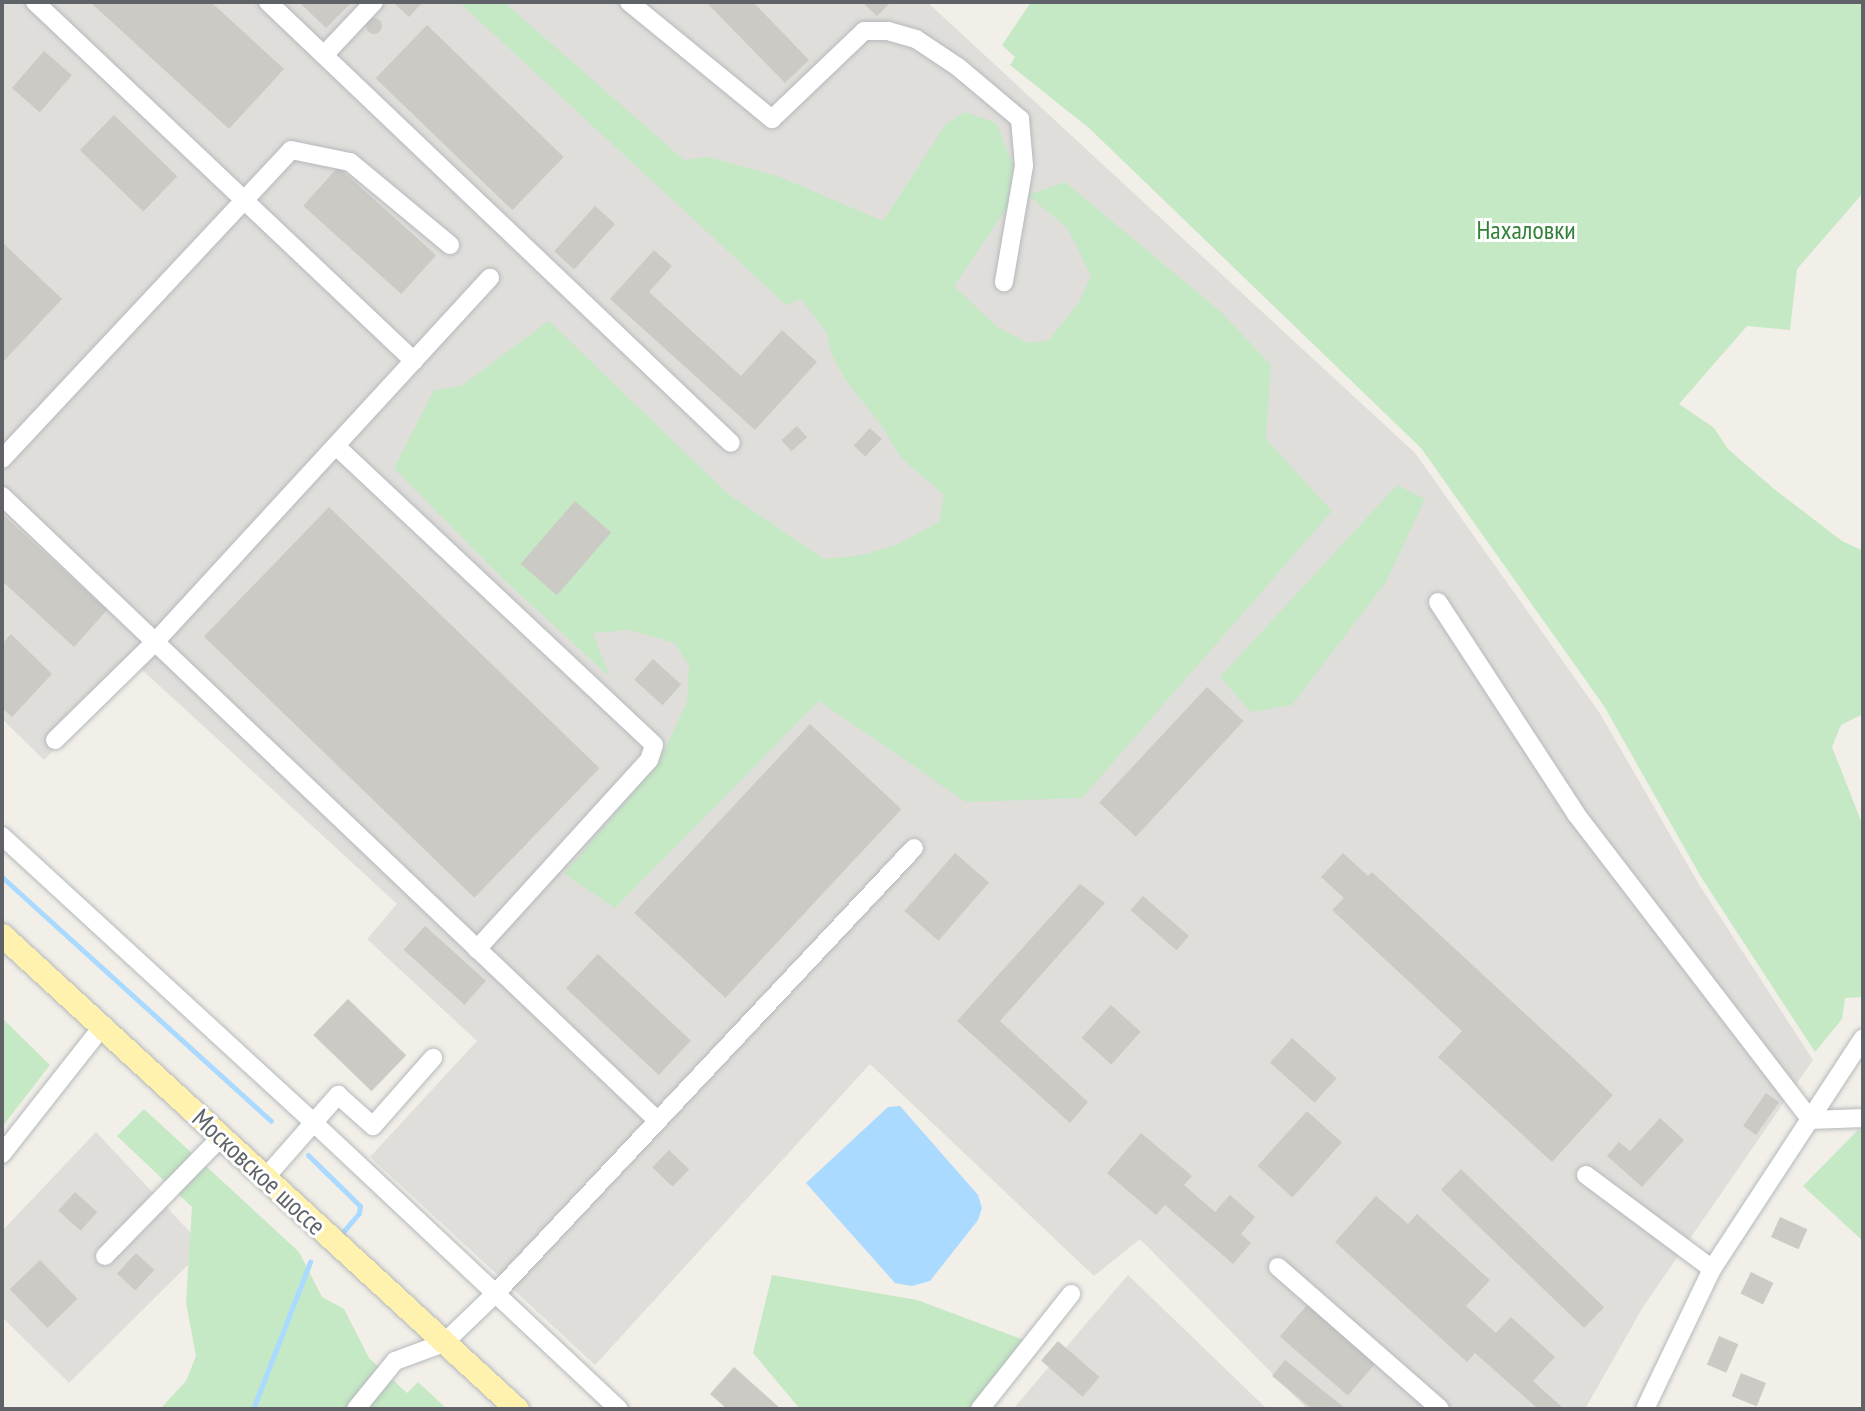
<!DOCTYPE html>
<html>
<head>
<meta charset="utf-8">
<style>
	body { margin:0 }
	#map { position:relative; width:1865px; height:1411px; overflow:hidden; background:#f1efe8; font-family:"PT Sans Narrow",sans-serif }
	div>[style] { position:absolute }
	[style*='--x'] { left:calc(var(--x)*1px); top:calc(var(--y)*1px); width:calc(var(--w)*1px); rotate:calc(var(--a)*1deg) }
	.industrial>* { inset:0; background:#e0deda }
	.green>* { inset:0; background:#c5e8c5 }
	.water>* { inset:0; background:#aadaff }
	.stream>* { height:5px; margin:-2.5px; padding:0 2.5px; transform-origin:2.5px; border-radius:2.5px; background:#aadaff }
	.building>* { inset:0; background:#cccac5; transform-origin:0 0 }
	.round { border-radius:50% }
	.roads { filter:drop-shadow(0 0 2px #b5b8bc) drop-shadow(0 0 2px #b5b8bc) }
	.minor>* { height:18px; margin:-9px; padding:0 9px; transform-origin:9px; border-radius:9px; background:#fff }
	.major>* { height:23px; margin:-11.5px; padding:0 11.5px; transform-origin:11.5px; border-radius:11.5px; background:#fff2af }
	span { translate:-50% -50%; white-space:nowrap; text-align:center; line-height:1.15; -webkit-text-stroke:6px #fff; paint-order:stroke }
	.park-label { font-size:26px; color:#348238 }
	.street-label { font-size:26px; color:#5f6368 }
	.frame { position:absolute; inset:0; border:4px solid #5f6368; pointer-events:none }
</style>
</head>
<body>
<div id="map">
	<div class="industrial">
		<div style="clip-path:polygon(2px 2px,927px 2px,1415px 453px,1599px 712px,1700px 886px,1813px 1060px,1643px 1307px,1585px 1409px,1307px 1409px,1140px 1239px,1094px 1276px,870px 1064px,595px 1365px,370px 1157px,477px 1041px,367px 939px,397px 904px,138px 666px,44px 760px,2px 719px)"></div>
		<div style="clip-path:polygon(96px 1132px,205px 1248px,69px 1383px,2px 1317px,2px 1231px)"></div>
		<div style="clip-path:polygon(1128px 1275px,1267px 1409px,1013px 1409px)"></div>
	</div>
	<div class="green">
		<div style="clip-path:polygon(459px 2px,504px 2px,684px 160px,708px 157px,778px 176px,883px 221px,946px 124px,965px 112px,996px 123px,1013px 165px,1008px 206px,954px 286px,996px 326px,1028px 343px,1049px 340px,1079px 302px,1091px 276px,1068px 229px,1028px 195px,1065px 182px,1220px 311px,1271px 365px,1266px 439px,1332px 511px,1082px 798px,966px 802px,819px 701px,615px 908px,564px 874px,659px 762px,687px 702px,689px 666px,675px 643px,629px 630px,593px 633px,610px 677px,502px 578px,394px 468px,434px 390px,461px 386px,549px 321px,727px 493px,824px 559px,862px 555px,896px 545px,939px 522px,944px 495px,901px 458px,881px 425px,846px 381px,832px 355px,826px 332px,801px 299px,786px 305px)"></div>
		<div style="clip-path:polygon(1031px 2px,1863px 2px,1863px 193px,1797px 269px,1790px 330px,1747px 326px,1679px 404px,1714px 428px,1728px 449px,1774px 489px,1842px 541px,1863px 551px,1863px 714px,1841px 725px,1832px 747px,1863px 826px,1863px 997px,1845px 998px,1842px 1019px,1815px 1052px,1701px 877px,1604px 706px,1421px 448px,1090px 129px,1010px 65px,1015px 57px,1002px 45px)"></div>
		<div style="clip-path:polygon(1397px 485px,1425px 499px,1386px 582px,1292px 705px,1251px 712px,1220px 677px)"></div>
		<div style="clip-path:polygon(2px 1018px,50px 1065px,2px 1127px)"></div>
		<div style="clip-path:polygon(144px 1109px,299px 1252px,322px 1297px,344px 1309px,369px 1358px,407px 1393px,418px 1382px,447px 1409px,160px 1409px,186px 1381px,196px 1356px,186px 1303px,192px 1207px,117px 1136px)"></div>
		<div style="clip-path:polygon(1858px 1130px,1863px 1130px,1863px 1241px,1803px 1186px)"></div>
		<div style="clip-path:polygon(772px 1275px,917px 1300px,1024px 1340px,979px 1409px,800px 1409px,753px 1353px)"></div>
	</div>
	<div class="water">
		<div style="clip-path:polygon(900px 1106px,978px 1195px,982px 1208px,978px 1220px,930px 1281px,912px 1286px,895px 1283px,806px 1183px,888px 1107px)"></div>
	</div>
	<div class="stream">
		<div style="--x:2;--y:877;--w:363;--a:42.2"></div>
		<div style="--x:308;--y:1155;--w:73;--a:44.4"></div>
		<div style="--x:360;--y:1206;--w:7;--a:98"></div>
		<div style="--x:359;--y:1213;--w:25;--a:130"></div>
		<div style="--x:253;--y:1409;--w:158;--a:-68.8"></div>
	</div>
	<div class="building">
		<div style="clip-path:polygon(90px 2px,211px 2px,284px 69px,229px 129px)"></div>
		<div style="clip-path:polygon(299px 2px,352px 2px,326px 28px)"></div>
		<div style="clip-path:polygon(393px 2px,423px 2px,409px 17px)"></div>
		<div style="clip-path:polygon(706px 2px,753px 2px,809px 60px,785px 83px)"></div>
		<div style="clip-path:polygon(862px 2px,891px 2px,877px 16px)"></div>
		<div class="round" style="left:366px;top:18px;width:16px;height:16px"></div>
		<div style="left:427px;top:25px;width:190px;height:74px;rotate:44deg"></div>
		<div style="left:44px;top:51px;width:37px;height:49px;rotate:41deg"></div>
		<div style="left:114px;top:115px;width:88px;height:49px;rotate:44deg"></div>
		<div style="left:338px;top:167px;width:132px;height:52px;rotate:42deg"></div>
		<div style="left:595px;top:206px;width:27px;height:61px;rotate:42deg"></div>
		<div style="clip-path:polygon(2px 242px,62px 299px,2px 363px)"></div>
		<div style="clip-path:polygon(654px 250px,672px 266px,649px 292px,741px 376px,782px 330px,817px 362px,755px 430px,610px 299px)"></div>
		<div style="left:797px;top:426px;width:15px;height:21px;rotate:48deg"></div>
		<div style="left:870px;top:428px;width:16px;height:24px;rotate:43deg"></div>
		<div style="left:575px;top:501px;width:48px;height:83px;rotate:41deg"></div>
		<div style="left:329px;top:507px;width:376px;height:180px;rotate:44deg"></div>
		<div style="clip-path:polygon(2px 514px,107px 610px,74px 647px,2px 581px)"></div>
		<div style="clip-path:polygon(11px 634px,52px 674px,12px 717px,2px 708px,2px 644px)"></div>
		<div style="left:653px;top:659px;width:38px;height:28px;rotate:42deg"></div>
		<div style="left:1207px;top:687px;width:50px;height:158px;rotate:43deg"></div>
		<div style="left:810px;top:724px;width:125px;height:258px;rotate:43deg"></div>
		<div style="left:955px;top:853px;width:45px;height:77px;rotate:41deg"></div>
		<div style="clip-path:polygon(1343px 853px,1368px 876px,1372px 872px,1613px 1095px,1552px 1162px,1438px 1057px,1462px 1031px,1332px 910px,1344px 898px,1321px 877px)"></div>
		<div style="clip-path:polygon(1080px 884px,1105px 903px,1000px 1021px,1088px 1102px,1070px 1123px,957px 1021px)"></div>
		<div style="left:1143px;top:896px;width:61px;height:19px;rotate:41deg"></div>
		<div style="left:425px;top:926px;width:82px;height:32px;rotate:42deg"></div>
		<div style="left:598px;top:954px;width:127px;height:47px;rotate:43deg"></div>
		<div style="left:348px;top:999px;width:81px;height:50px;rotate:44deg"></div>
		<div style="left:1111px;top:1005px;width:40px;height:44px;rotate:42deg"></div>
		<div style="left:1292px;top:1038px;width:60px;height:33px;rotate:42deg"></div>
		<div style="left:1766px;top:1093px;width:16px;height:40px;rotate:35deg"></div>
		<div style="left:1307px;top:1111px;width:47px;height:74px;rotate:42deg"></div>
		<div style="clip-path:polygon(1660px 1118px,1684px 1140px,1642px 1187px,1607px 1156px,1619px 1142px,1630px 1151px)"></div>
		<div style="clip-path:polygon(1141px 1133px,1192px 1176px,1184px 1185px,1215px 1212px,1230px 1195px,1255px 1217px,1241px 1234px,1251px 1243px,1233px 1264px,1165px 1205px,1156px 1215px,1107px 1173px)"></div>
		<div style="left:669px;top:1150px;width:28px;height:24px;rotate:44deg"></div>
		<div style="left:1461px;top:1169px;width:199px;height:29px;rotate:44deg"></div>
		<div style="left:75px;top:1192px;width:30px;height:25px;rotate:42deg"></div>
		<div style="clip-path:polygon(1376px 1196px,1408px 1224px,1417px 1214px,1490px 1280px,1466px 1306px,1496px 1333px,1511px 1317px,1555px 1357px,1533px 1381px,1564px 1409px,1538px 1409px,1475px 1353px,1467px 1362px,1335px 1242px)"></div>
		<div style="left:1780px;top:1217px;width:30px;height:22px;rotate:24deg"></div>
		<div style="left:136px;top:1253px;width:25px;height:28px;rotate:43deg"></div>
		<div style="left:40px;top:1260px;width:54px;height:42px;rotate:46deg"></div>
		<div style="left:1751px;top:1272px;width:25px;height:24px;rotate:26deg"></div>
		<div style="left:1308px;top:1304px;width:90px;height:43px;rotate:41deg"></div>
		<div style="left:1719px;top:1336px;width:21px;height:31px;rotate:23deg"></div>
		<div style="left:1058px;top:1341px;width:55px;height:26px;rotate:41deg"></div>
		<div style="clip-path:polygon(1285px 1360px,1346px 1409px,1312px 1409px,1272px 1376px)"></div>
		<div style="clip-path:polygon(734px 1367px,781px 1409px,727px 1409px,710px 1394px)"></div>
		<div style="left:1741px;top:1373px;width:27px;height:25px;rotate:22deg"></div>
	</div>
	<div class="roads">
		<div class="minor">
			<div style="--x:35;--y:2;--w:522;--a:43.45"></div>
			<div style="--x:268;--y:2;--w:639;--a:43.61"></div>
			<div style="--x:629;--y:2;--w:185;--a:39.3"></div>
			<div style="--x:772;--y:119;--w:127;--a:-43.7"></div>
			<div style="--x:864;--y:31;--w:24;--a:0"></div>
			<div style="--x:888;--y:31;--w:29;--a:16"></div>
			<div style="--x:916;--y:39;--w:50;--a:33.7"></div>
			<div style="--x:958;--y:67;--w:81;--a:40"></div>
			<div style="--x:1020;--y:119;--w:47;--a:85.1"></div>
			<div style="--x:1024;--y:166;--w:118;--a:99.8"></div>
			<div style="--x:324;--y:55;--w:73;--a:-46.7"></div>
			<div style="--x:336;--y:446;--w:436;--a:43.2"></div>
			<div style="--x:654;--y:745;--w:16;--a:108"></div>
			<div style="--x:649;--y:760;--w:256;--a:132.3"></div>
			<div style="--x:2;--y:459;--w:423;--a:-46.9"></div>
			<div style="--x:291;--y:150;--w:60;--a:11.5"></div>
			<div style="--x:350;--y:162;--w:130;--a:39.7"></div>
			<div style="--x:2;--y:496;--w:906;--a:43.61"></div>
			<div style="--x:1438;--y:602;--w:253;--a:56.9"></div>
			<div style="--x:1576;--y:814;--w:386;--a:52.5"></div>
			<div style="--x:55;--y:740;--w:140;--a:-44.4"></div>
			<div style="--x:155;--y:642;--w:495;--a:-47.4"></div>
			<div style="--x:2;--y:836;--w:424;--a:42.6"></div>
			<div style="--x:314;--y:1123;--w:418;--a:43.2"></div>
			<div style="--x:1811;--y:1120;--w:52;--a:-2.2"></div>
			<div style="--x:2;--y:1154;--w:162;--a:-51.8"></div>
			<div style="--x:1586;--y:1175;--w:157;--a:36.7"></div>
			<div style="--x:265;--y:1178;--w:111;--a:-48.7"></div>
			<div style="--x:338;--y:1095;--w:47;--a:41.5"></div>
			<div style="--x:373;--y:1126;--w:91;--a:-48.6"></div>
			<div style="--x:105;--y:1256;--w:166;--a:-45.7"></div>
			<div style="--x:1278;--y:1267;--w:215;--a:41.2"></div>
			<div style="--x:356;--y:1409;--w:62;--a:-50.9"></div>
			<div style="--x:395;--y:1361;--w:52;--a:-20.2"></div>
			<div style="--x:444;--y:1343;--w:71;--a:-43.9"></div>
			<div style="--x:495;--y:1294;--w:612;--a:-46.79"></div>
			<div style="--x:980;--y:1409;--w:147;--a:-51.6"></div>
			<div style="--x:1645;--y:1409;--w:155;--a:-64.4"></div>
			<div style="--x:1712;--y:1269;--w:276;--a:-56.8"></div>
		</div>
		<div class="major">
			<div style="--x:2;--y:935;--w:700;--a:42.63"></div>
		</div>
	</div>
	<div class="park-label">
		<span style="left:1526px;top:230px">Нахаловки</span>
	</div>
	<div class="street-label">
		<span style="left:259px;top:1172px;rotate:43deg">Московское шоссе</span>
	</div>
	<div class="frame"></div>
</div>
</body>
</html>
